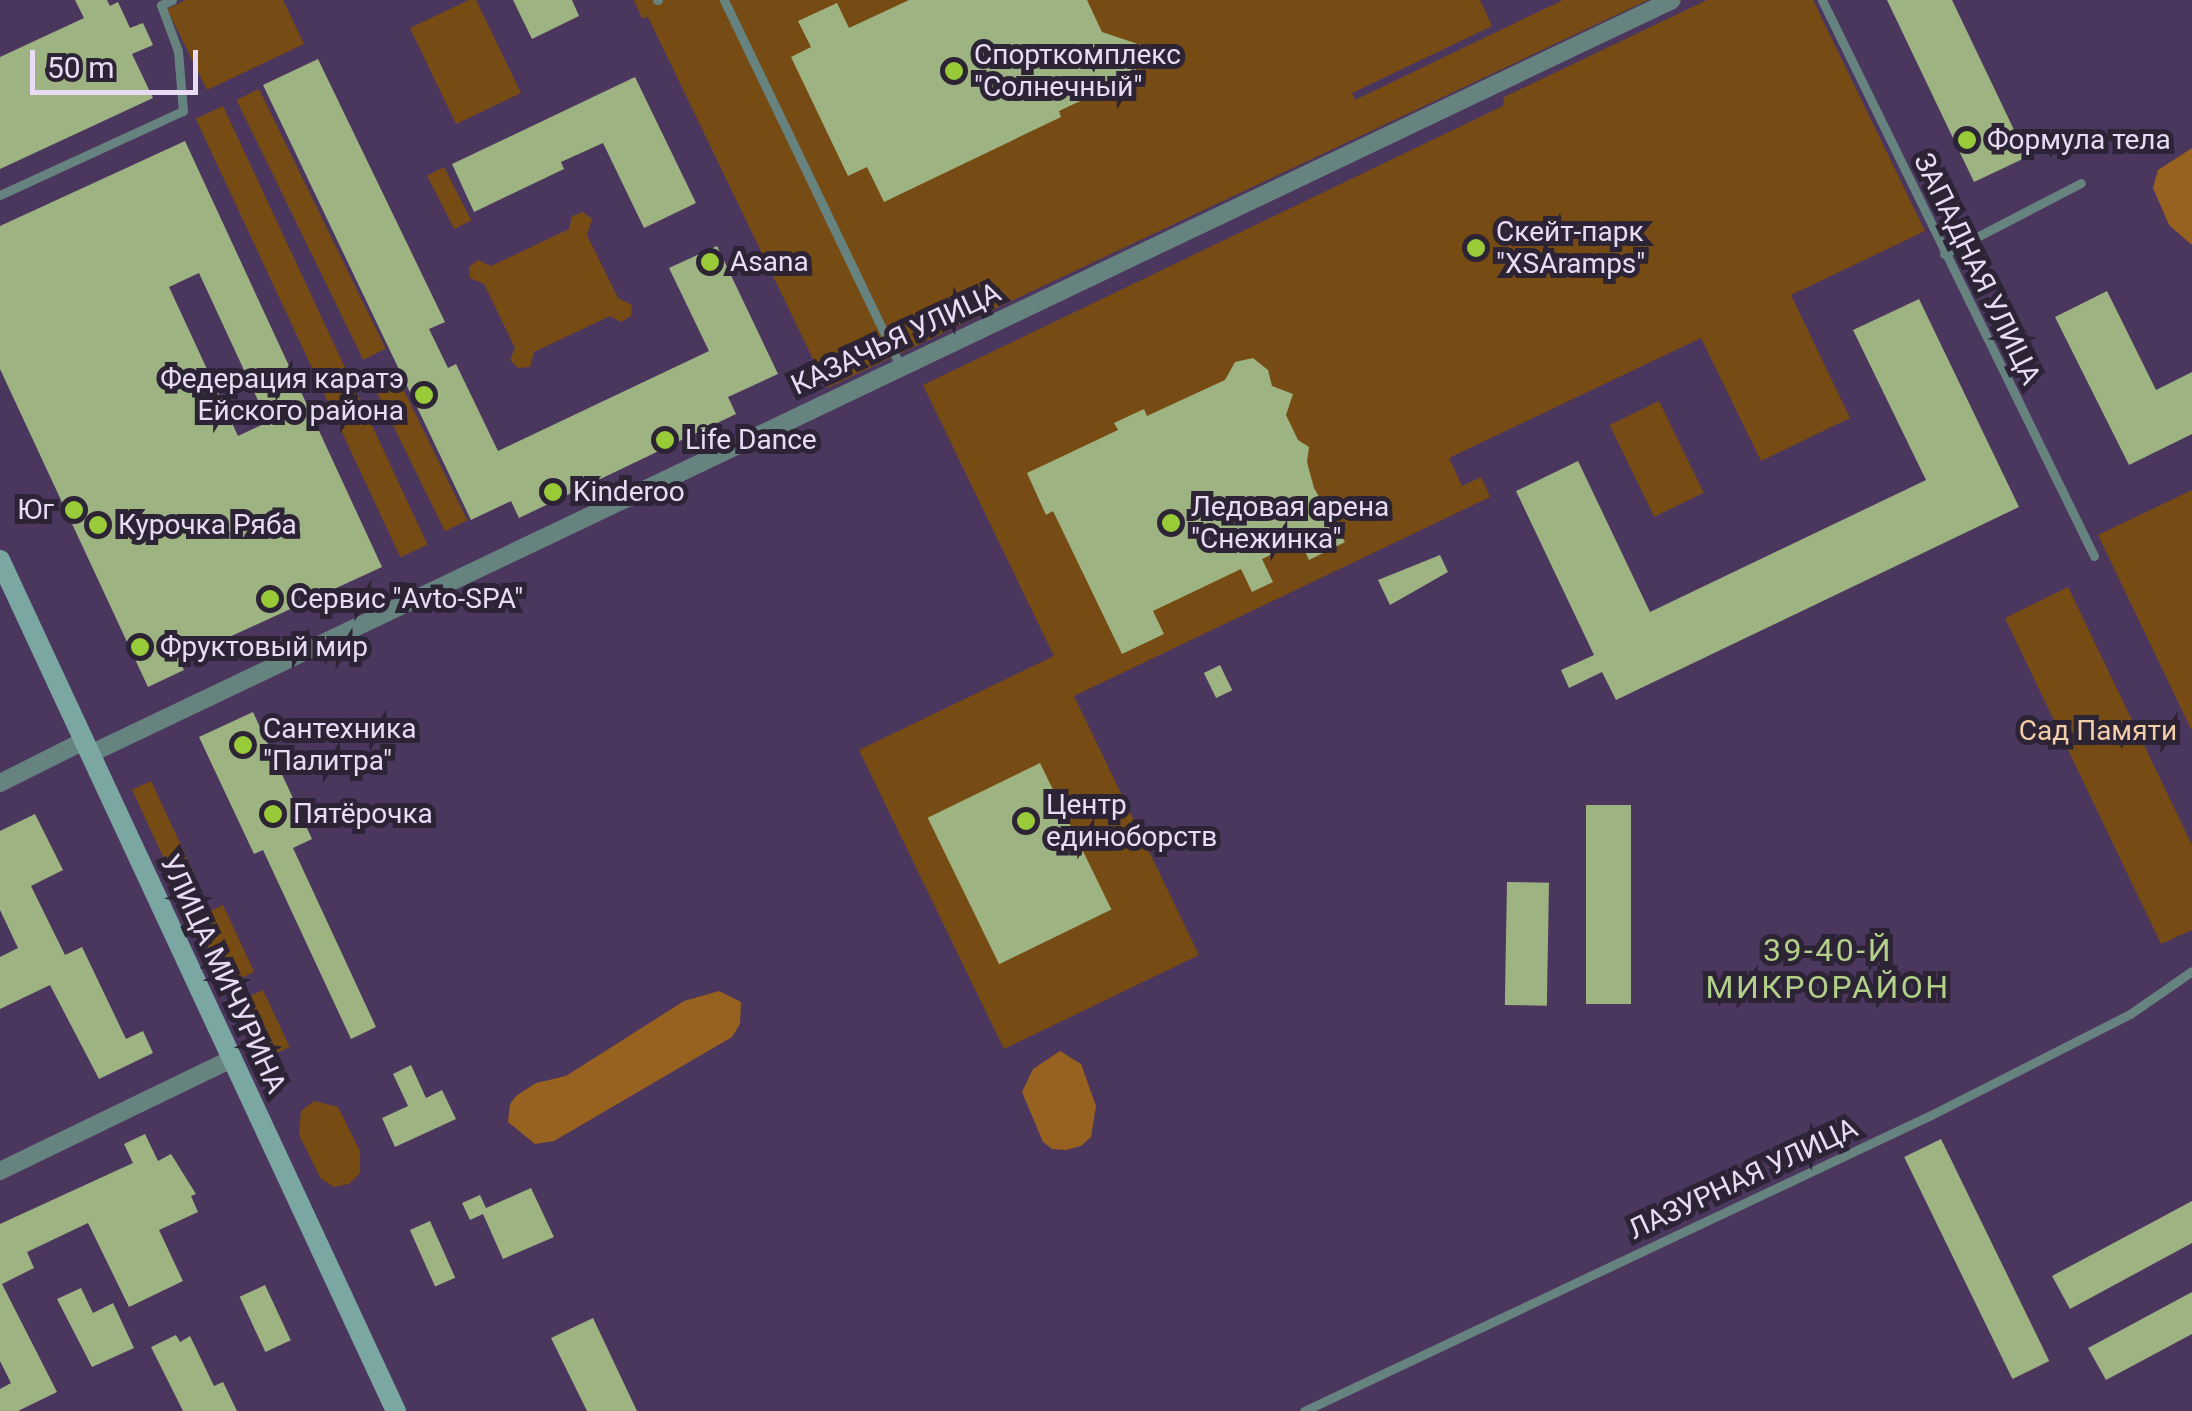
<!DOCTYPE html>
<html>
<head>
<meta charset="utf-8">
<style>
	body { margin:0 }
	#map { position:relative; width:2192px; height:1411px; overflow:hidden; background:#4b365e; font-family:Roboto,sans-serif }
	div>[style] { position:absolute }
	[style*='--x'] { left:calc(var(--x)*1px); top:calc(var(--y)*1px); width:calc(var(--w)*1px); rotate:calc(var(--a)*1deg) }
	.green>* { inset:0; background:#774b14; transform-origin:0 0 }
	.forest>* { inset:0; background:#97611f }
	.building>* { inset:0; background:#9eb382; transform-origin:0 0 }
	.lane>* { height:9px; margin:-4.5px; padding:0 4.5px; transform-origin:4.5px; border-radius:4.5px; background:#67837f }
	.street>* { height:18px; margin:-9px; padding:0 9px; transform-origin:9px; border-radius:9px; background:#67837f }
	.secondary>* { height:20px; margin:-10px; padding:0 10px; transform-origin:10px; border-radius:10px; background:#7ba7a2 }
	.dots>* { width:28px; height:28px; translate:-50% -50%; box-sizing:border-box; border:5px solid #2c2335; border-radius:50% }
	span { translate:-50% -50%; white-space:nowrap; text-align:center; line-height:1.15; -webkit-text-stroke:10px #2c2335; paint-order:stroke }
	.poi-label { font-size:28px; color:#e8dcf5 }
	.left { translate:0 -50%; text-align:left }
	.right { translate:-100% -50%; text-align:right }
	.street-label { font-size:28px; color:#e8dcf5 }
	.park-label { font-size:28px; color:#f3cea8 }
	.quarter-label { font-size:32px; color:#b2d089; letter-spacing:2.5px }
	.scale { position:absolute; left:30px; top:50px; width:168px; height:45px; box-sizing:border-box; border:5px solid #e8dcf5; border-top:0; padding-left:12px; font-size:30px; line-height:35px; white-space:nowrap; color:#e8dcf5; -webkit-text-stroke:8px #2c2335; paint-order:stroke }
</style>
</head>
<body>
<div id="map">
	<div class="green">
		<div style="clip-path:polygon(186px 0,283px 0,304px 44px,207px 90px,167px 9px)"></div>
		<div style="clip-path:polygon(469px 0,476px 0,521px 93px,456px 124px,410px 28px)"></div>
		<div style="clip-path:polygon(634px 0,1480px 0,1492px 26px,1352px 93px,1355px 100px,1563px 0,1648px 0,827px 388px,648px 17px,642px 18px)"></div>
		<div style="clip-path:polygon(1707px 0,1813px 0,1925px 231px,1791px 295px,1850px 418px,1761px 461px,1701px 338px,1449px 458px,1462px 486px,1481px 477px,1490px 497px,1074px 696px,1199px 955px,1004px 1049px,859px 750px,1054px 656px,923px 385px,1503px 106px,1504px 97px)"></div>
		<div style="left:259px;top:89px;width:289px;height:25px;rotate:64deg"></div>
		<div style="left:223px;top:106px;width:484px;height:30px;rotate:65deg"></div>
		<div style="left:444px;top:167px;width:60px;height:19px;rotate:63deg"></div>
		<div style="clip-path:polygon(583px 212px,592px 219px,587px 235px,618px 298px,632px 305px,631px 316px,621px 322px,610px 316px,534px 352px,530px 367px,518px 368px,510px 360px,515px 348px,484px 284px,470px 278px,469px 267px,478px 260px,491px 266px,569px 229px,572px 216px)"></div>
		<div style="left:395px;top:372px;width:165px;height:25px;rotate:64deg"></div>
		<div style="left:1659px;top:401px;width:102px;height:55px;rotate:64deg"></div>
		<div style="clip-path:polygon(2192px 490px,2192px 731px,2098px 535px)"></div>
		<div style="clip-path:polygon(2068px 587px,2192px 845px,2192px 930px,2161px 944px,2005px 618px)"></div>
		<div style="left:151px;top:781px;width:104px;height:21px;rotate:65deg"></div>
		<div style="left:223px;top:905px;width:74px;height:31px;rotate:65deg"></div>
		<div style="left:263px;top:990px;width:63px;height:31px;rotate:65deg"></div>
		<div style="clip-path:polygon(314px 1101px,338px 1107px,360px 1151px,360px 1173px,349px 1184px,334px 1187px,321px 1179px,299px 1135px,301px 1111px)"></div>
	</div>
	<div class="forest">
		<div style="clip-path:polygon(2192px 148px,2192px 245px,2169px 225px,2153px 188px,2158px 170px)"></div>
		<div style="clip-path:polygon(719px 991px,741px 1002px,740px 1024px,732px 1037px,554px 1141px,535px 1144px,508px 1122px,510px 1104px,516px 1096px,536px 1083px,566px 1076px,684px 1001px)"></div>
		<div style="clip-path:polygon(1060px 1051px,1081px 1064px,1096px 1106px,1091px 1137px,1081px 1146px,1066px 1150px,1052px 1149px,1043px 1142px,1022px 1092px,1033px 1069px)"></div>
	</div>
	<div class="building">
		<div style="clip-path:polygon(75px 0,107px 0,110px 6px,118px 2px,130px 28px,143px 23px,153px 45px,132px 54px,153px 98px,0 169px,0 57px,84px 18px)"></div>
		<div style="clip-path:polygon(513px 0,572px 0,579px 16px,532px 39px)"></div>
		<div style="clip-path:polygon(909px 0,1087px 0,1102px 32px,1144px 46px,1127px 94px,1108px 88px,1059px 111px,1061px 117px,884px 202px,867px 167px,848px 176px,791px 57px,811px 47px,798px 21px,837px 3px,849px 28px)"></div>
		<div style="clip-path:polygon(1887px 0,1952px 0,2027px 157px,1974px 182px)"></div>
		<div style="clip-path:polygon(318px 59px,445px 322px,429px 329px,448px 368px,456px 364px,498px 451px,709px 351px,669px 268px,717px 246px,778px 374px,728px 397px,736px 414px,519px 518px,511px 501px,471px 520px,263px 85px)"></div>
		<div style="clip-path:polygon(635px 77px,696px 203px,644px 228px,603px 143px,561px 162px,564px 169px,474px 212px,452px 164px)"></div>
		<div style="clip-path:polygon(evenodd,185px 141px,382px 567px,179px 660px,184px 670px,148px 687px,0 369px,0 226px,185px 141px,199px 273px,268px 422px,238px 436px,169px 287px,199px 273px)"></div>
		<div style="clip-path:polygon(2107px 291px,2156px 390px,2192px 372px,2192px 434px,2129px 465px,2055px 317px)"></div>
		<div style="clip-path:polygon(1919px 299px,2019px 507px,1616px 700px,1602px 672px,1569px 688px,1561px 670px,1594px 655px,1516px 491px,1578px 461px,1650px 612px,1926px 480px,1853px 330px)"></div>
		<div style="clip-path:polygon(1253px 358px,1268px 370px,1272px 386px,1293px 394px,1286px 415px,1298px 440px,1309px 447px,1307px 462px,1314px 488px,1345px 542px,1309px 560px,1300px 541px,1262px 559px,1273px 582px,1252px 592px,1241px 569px,1153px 611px,1164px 634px,1122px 654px,1053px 511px,1046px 515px,1027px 473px,1118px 430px,1114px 423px,1144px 409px,1147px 416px,1214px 385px,1225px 380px,1235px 362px)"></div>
		<div style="clip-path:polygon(1440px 555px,1448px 572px,1390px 605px,1378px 580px)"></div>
		<div style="left:1220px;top:665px;width:28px;height:18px;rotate:64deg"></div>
		<div style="clip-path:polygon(253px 712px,312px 839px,293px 848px,376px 1027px,351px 1039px,263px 850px,254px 854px,199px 737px)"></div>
		<div style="left:1040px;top:763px;width:163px;height:125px;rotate:64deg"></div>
		<div style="left:1586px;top:805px;width:45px;height:199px"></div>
		<div style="clip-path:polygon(35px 814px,63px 870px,31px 886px,65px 955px,82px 947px,126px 1039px,143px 1031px,153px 1053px,99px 1079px,50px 985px,0 1009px,0 957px,18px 948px,0 910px,0 831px)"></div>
		<div style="left:1507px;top:882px;width:42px;height:123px;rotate:1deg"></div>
		<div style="clip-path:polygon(411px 1065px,426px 1098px,442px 1090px,456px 1119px,395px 1147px,382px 1118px,408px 1106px,393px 1074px)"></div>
		<div style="clip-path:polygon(145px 1134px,158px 1161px,171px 1154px,196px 1194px,191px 1196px,198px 1212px,159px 1230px,183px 1281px,129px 1307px,88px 1223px,27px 1252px,34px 1268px,2px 1284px,57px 1392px,18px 1411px,0 1411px,0 1389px,11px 1383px,0 1361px,0 1224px,133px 1163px,124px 1144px)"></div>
		<div style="left:1941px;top:1139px;width:247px;height:41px;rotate:64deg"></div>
		<div style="clip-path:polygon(531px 1188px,554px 1237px,503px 1259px,483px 1214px,470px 1220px,462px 1203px,480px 1195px,486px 1208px)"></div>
		<div style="clip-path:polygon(2192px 1201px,2192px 1243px,2070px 1309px,2052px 1276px)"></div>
		<div style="left:430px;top:1221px;width:62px;height:22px;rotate:66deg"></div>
		<div style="left:265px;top:1285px;width:61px;height:28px;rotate:65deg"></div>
		<div style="clip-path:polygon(81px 1288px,93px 1313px,113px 1303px,134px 1348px,92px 1367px,57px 1299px)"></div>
		<div style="clip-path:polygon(2192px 1292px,2192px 1334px,2106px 1380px,2088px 1348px)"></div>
		<div style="clip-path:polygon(593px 1318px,637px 1411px,587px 1411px,551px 1338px)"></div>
		<div style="clip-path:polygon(176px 1335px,180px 1342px,190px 1336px,214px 1386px,223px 1382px,237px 1411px,183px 1411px,151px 1347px)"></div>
	</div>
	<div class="lane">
		<div style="--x:657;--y:0;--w:1;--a:0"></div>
		<div style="--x:724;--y:0;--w:408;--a:64.3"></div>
		<div style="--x:1822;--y:0;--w:619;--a:63.93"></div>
		<div style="--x:0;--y:195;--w:201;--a:-24.7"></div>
		<div style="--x:183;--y:111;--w:60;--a:-94.8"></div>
		<div style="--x:178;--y:51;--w:49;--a:-110.3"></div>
		<div style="--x:161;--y:5;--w:12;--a:-24"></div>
		<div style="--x:1944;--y:254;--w:154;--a:-27.4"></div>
		<div style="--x:1304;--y:1411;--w:693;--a:-25.27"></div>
		<div style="--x:1931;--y:1115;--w:223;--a:-26.9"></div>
		<div style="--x:2130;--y:1014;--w:75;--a:-34.7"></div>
	</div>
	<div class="street">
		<div style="--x:90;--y:754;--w:1752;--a:-25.48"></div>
		<div style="--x:0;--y:783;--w:94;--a:-26.6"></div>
		<div style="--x:0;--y:1171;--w:258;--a:-25.8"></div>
	</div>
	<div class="secondary">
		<div style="--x:0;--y:560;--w:939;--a:65.05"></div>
	</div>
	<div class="dots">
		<div style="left:954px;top:71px;background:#98cb37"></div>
		<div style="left:1967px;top:140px;background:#98cb37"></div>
		<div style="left:1476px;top:248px;background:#98cb37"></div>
		<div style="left:710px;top:262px;background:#98cb37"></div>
		<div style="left:424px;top:395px;background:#98cb37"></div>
		<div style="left:665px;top:440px;background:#98cb37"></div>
		<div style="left:553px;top:492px;background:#98cb37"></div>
		<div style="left:74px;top:510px;background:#98cb37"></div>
		<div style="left:1171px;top:523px;background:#98cb37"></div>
		<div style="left:98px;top:525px;background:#98cb37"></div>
		<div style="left:270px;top:599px;background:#98cb37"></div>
		<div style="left:140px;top:647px;background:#98cb37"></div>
		<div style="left:243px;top:745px;background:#98cb37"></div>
		<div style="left:273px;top:814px;background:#98cb37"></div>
		<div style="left:1026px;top:821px;background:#98cb37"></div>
	</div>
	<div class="poi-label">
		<span class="left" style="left:974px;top:71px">Спорткомплекс<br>"Солнечный"</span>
		<span class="left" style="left:1987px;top:140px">Формула тела</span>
		<span class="left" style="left:1496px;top:248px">Скейт-парк<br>"XSAramps"</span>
		<span class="left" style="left:730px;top:262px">Asana</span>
		<span class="right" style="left:404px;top:395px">Федерация каратэ<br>Ейского района</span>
		<span class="left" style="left:685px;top:440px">Life Dance</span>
		<span class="left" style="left:573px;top:492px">Kinderoo</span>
		<span class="left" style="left:1191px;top:523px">Ледовая арена<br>"Снежинка"</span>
		<span class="right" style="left:54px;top:510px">Юг</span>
		<span class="left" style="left:118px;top:525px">Курочка Ряба</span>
		<span class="left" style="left:290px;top:599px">Сервис "Avto-SPA"</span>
		<span class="left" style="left:160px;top:647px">Фруктовый мир</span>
		<span class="left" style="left:263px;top:745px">Сантехника<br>"Палитра"</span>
		<span class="left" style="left:1046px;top:821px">Центр<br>единоборств</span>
		<span class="left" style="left:293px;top:814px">Пятёрочка</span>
	</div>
	<div class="street-label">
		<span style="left:1977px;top:269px;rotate:64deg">ЗАПАДНАЯ УЛИЦА</span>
		<span style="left:896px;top:339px;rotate:-25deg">КАЗАЧЬЯ УЛИЦА</span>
		<span style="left:223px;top:974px;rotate:65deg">УЛИЦА МИЧУРИНА</span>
		<span style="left:1743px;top:1179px;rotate:-25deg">ЛАЗУРНАЯ УЛИЦА</span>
	</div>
	<div class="park-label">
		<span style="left:2098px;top:731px">Сад Памяти</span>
	</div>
	<div class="quarter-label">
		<span style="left:1828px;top:969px">39-40-Й<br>МИКРОРАЙОН</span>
	</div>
	<div class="scale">50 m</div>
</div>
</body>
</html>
